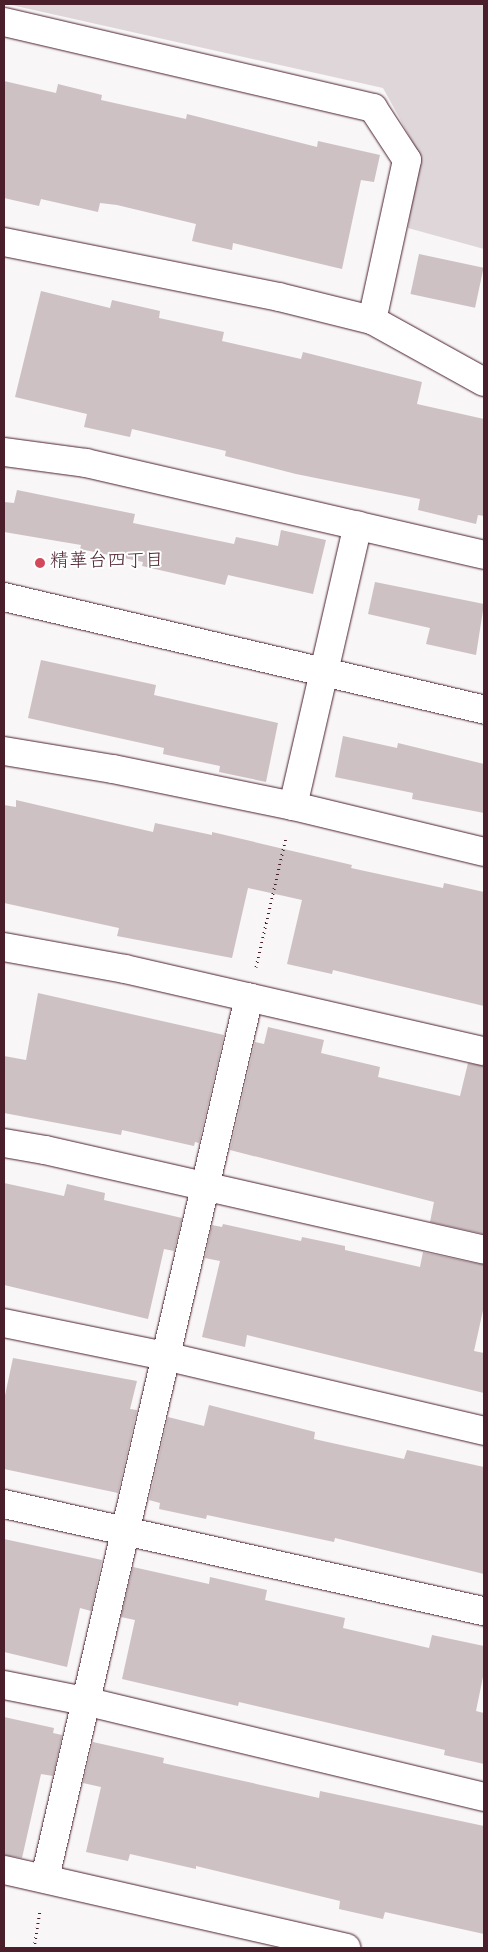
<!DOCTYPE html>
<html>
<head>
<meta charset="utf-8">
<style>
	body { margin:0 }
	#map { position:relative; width:488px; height:1952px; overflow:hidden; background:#f8f6f7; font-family:"Gochi Hand","Klee One",sans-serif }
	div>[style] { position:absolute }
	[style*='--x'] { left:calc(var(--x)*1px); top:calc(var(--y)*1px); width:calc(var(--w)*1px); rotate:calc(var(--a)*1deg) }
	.green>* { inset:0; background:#ded6d9 }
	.building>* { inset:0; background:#cdc1c4; transform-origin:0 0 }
	.path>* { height:3px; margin-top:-1.5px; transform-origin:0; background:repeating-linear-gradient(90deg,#4a1f2b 0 1px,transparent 0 5px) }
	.roads { filter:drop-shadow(0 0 1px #4a1f2b) drop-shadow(0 0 1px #4a1f2b) }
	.street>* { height:28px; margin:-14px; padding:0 14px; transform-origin:14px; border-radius:14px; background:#fff }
	.secondary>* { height:28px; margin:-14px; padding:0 14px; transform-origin:14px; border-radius:14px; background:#fff }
	.dots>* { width:14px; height:14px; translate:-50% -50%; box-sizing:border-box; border:2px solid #fff; border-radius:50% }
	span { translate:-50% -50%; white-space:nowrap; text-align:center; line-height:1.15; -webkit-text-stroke:4px #fff; paint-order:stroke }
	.poi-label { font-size:19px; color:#4a1f2b }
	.left { translate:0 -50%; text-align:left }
	.frame { position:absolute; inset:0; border:5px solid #4a1f2b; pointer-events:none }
</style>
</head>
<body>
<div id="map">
	<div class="green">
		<div style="clip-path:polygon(7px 4px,484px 4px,484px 249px,408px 228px,418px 152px,383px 88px)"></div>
	</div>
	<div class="building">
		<div style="clip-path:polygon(4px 81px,56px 93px,58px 84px,102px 95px,101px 100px,186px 119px,187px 114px,317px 147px,318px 141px,380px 155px,374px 182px,361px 180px,342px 269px,233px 243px,232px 250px,192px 241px,196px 224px,117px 205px,100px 203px,98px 212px,41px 199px,39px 206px,4px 198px)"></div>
		<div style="left:419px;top:254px;width:66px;height:41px;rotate:12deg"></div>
		<div style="clip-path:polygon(41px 291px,110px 308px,112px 300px,160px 311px,159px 318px,224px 332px,222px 341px,301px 359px,303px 352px,422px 382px,417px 404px,484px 419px,484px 516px,478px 515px,476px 524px,418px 510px,420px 499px,296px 474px,225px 456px,226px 451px,132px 429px,130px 437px,84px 427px,87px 414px,15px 397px)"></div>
		<div style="clip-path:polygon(17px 490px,135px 514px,133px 523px,234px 544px,236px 537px,278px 546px,281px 530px,326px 540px,313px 594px,228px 575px,225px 585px,142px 566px,143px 562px,80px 549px,81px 545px,4px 532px,4px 502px,14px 503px)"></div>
		<div style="clip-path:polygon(375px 582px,484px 604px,476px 655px,426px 644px,430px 628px,368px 614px)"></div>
		<div style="clip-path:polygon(41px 660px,156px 685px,154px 695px,278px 723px,266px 782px,219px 772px,220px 766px,163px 754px,164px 748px,28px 718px)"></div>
		<div style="clip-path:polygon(343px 736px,397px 748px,398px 743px,484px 764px,484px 813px,412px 799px,413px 793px,335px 777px)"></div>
		<div style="clip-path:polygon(16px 800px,153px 832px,155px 823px,212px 835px,212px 832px,352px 865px,351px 868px,443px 888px,444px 883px,484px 892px,484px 1006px,333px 970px,332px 974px,287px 964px,302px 900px,248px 888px,232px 958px,117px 936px,119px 928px,4px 903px,4px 805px,16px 807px)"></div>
		<div style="clip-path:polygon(38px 993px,224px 1035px,199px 1143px,195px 1142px,194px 1146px,122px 1130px,121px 1135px,4px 1113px,4px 1056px,26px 1060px)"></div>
		<div style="clip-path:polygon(268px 1027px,324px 1040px,321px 1053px,380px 1067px,378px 1077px,460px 1096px,468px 1063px,484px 1066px,484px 1234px,430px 1222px,434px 1202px,230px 1150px,255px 1042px,264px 1044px)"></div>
		<div style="clip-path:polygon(4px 1183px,64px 1196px,67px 1184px,105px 1193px,104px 1200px,182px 1218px,174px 1251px,164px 1249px,148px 1319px,4px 1285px)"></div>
		<div style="clip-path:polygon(223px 1224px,301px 1241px,302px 1237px,345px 1246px,345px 1250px,420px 1267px,423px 1252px,484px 1265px,484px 1306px,474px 1351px,484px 1353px,484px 1393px,247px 1335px,245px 1347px,202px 1337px,220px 1261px,205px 1258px,212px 1225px,222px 1227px)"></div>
		<div style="clip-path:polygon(13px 1358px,137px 1381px,130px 1409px,137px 1410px,118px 1493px,4px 1469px,4px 1400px)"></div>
		<div style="clip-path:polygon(209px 1405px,315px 1432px,314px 1439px,404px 1459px,407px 1450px,484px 1467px,484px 1574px,335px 1538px,334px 1542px,207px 1515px,206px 1519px,159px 1509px,160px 1503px,149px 1500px,168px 1417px,204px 1426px)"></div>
		<div style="clip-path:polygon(4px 1539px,102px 1560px,91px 1611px,80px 1608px,67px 1667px,4px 1652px)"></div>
		<div style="clip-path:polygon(133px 1567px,209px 1584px,210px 1577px,267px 1590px,265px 1600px,345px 1618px,343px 1628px,429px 1648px,432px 1635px,484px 1646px,484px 1672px,476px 1711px,484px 1713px,484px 1764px,444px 1755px,445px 1750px,239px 1702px,238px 1706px,122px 1679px,135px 1620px,121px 1617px)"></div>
		<div style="clip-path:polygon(4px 1717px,54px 1728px,53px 1733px,62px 1735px,53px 1776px,41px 1774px,22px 1858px,4px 1855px)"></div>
		<div style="clip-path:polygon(93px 1742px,164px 1758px,163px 1763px,319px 1798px,320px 1791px,484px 1826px,484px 1934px,385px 1912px,383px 1919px,339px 1909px,340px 1901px,196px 1866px,196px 1869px,130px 1854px,128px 1861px,86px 1852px,101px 1787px,83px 1783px)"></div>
	</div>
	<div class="path">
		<div style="--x:256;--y:967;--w:133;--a:-77"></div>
		<div style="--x:34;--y:1948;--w:37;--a:-81"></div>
	</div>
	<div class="roads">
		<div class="street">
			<div style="--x:4;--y:22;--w:379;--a:13.1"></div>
			<div style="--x:373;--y:108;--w:62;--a:56.8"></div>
			<div style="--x:407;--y:160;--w:164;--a:102.3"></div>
			<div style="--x:4;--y:242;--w:280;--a:11.3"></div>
			<div style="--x:279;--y:297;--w:96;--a:13.9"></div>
			<div style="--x:372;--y:320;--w:128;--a:29"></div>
			<div style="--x:4;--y:452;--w:83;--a:7.6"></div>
			<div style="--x:86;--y:463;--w:408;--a:13"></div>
			<div style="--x:4;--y:751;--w:110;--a:9.4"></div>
			<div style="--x:113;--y:769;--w:184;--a:11.6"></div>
			<div style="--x:293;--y:806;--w:196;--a:13.5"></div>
			<div style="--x:293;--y:806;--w:288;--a:-77"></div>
			<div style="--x:4;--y:947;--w:123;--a:10.3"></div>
			<div style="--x:125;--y:969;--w:368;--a:12.9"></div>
			<div style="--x:4;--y:1143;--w:42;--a:9.7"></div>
			<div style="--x:45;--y:1150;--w:450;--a:12.8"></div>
			<div style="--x:4;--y:1323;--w:164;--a:11.6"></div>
			<div style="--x:165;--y:1356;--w:328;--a:13.2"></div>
			<div style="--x:4;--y:1504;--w:492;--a:12.6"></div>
			<div style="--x:4;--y:1685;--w:82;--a:11.3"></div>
			<div style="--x:84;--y:1701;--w:411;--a:13.5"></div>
			<div style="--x:4;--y:1870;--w:351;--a:12.8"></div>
			<div style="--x:45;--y:1878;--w:904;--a:-76.96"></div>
		</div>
		<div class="secondary">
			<div style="--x:4;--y:597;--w:493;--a:13.2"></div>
		</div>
	</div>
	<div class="dots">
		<div style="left:40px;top:563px;background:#d1495b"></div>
	</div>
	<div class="poi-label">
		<span class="left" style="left:50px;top:563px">精華台四丁目</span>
	</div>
	<div class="frame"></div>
</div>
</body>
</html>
